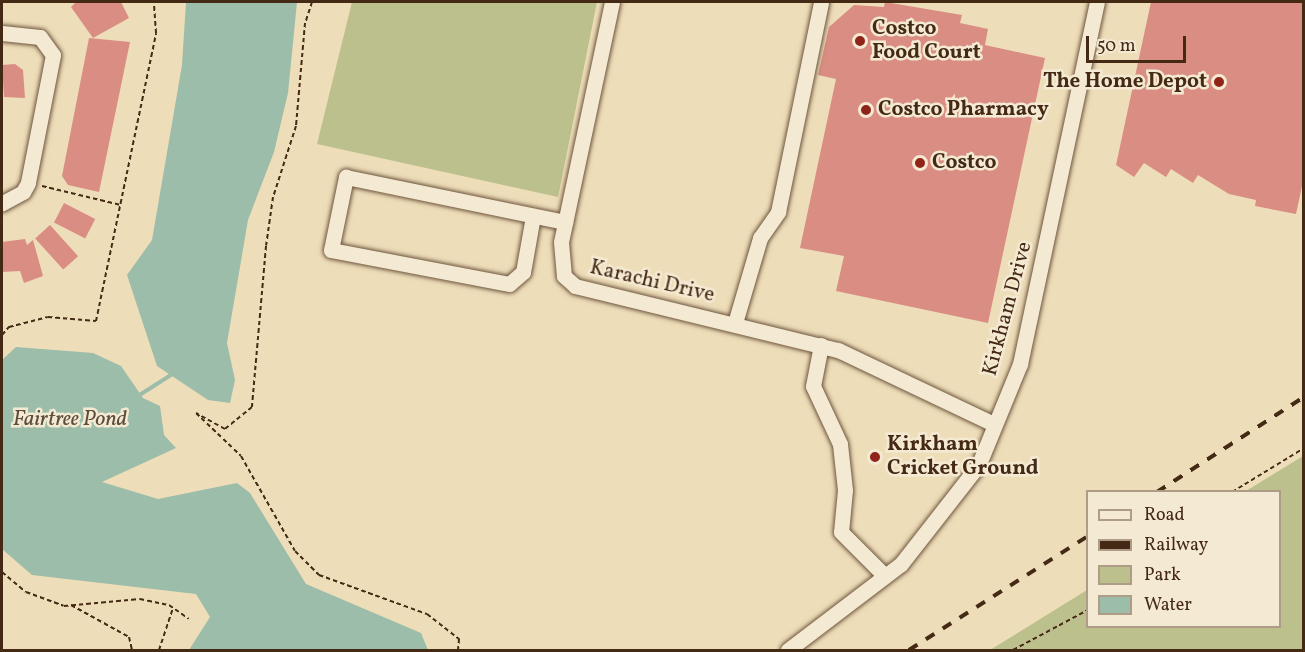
<!DOCTYPE html>
<html>
<head>
<meta charset="utf-8">
<style>
	body { margin:0 }
	#map { position:relative; width:1305px; height:652px; overflow:hidden; background:#eeddb9; font-family:Vollkorn,serif }
	div>[style] { position:absolute }
	[style*='--x'] { left:calc(var(--x)*1px); top:calc(var(--y)*1px); width:calc(var(--w)*1px); rotate:calc(var(--a)*1deg) }
	.green>* { inset:0; background:#bcc08c }
	.water>* { inset:0; background:#9bbda9 }
	.stream>* { height:4px; margin:-2px; padding:0 2px; transform-origin:2px; border-radius:2px; background:#9bbda9 }
	.building>* { inset:0; background:#da8d82; transform-origin:0 0 }
	.path>* { height:2px; margin-top:-1px; transform-origin:0; background:repeating-linear-gradient(90deg,#442915 0 4.5px,transparent 0 7.5px) }
	.roads { filter:drop-shadow(0 0 2px #6e563e) drop-shadow(0 0 2px #6e563e) }
	.minor>* { height:15px; margin:-7.5px; padding:0 7.5px; transform-origin:7.5px; border-radius:7.5px; background:#f4e9d2 }
	.rail>* { height:4px; margin-top:-2px; transform-origin:0; background:repeating-linear-gradient(90deg,#442915 0 10px,transparent 0 20px) }
	.dots>* { width:16px; height:16px; translate:-50% -50%; box-sizing:border-box; border:3px solid #f4e9d2; border-radius:50% }
	span { translate:-50% -50%; white-space:nowrap; text-align:center; line-height:1.15; -webkit-text-stroke:5px #f4e9d2; paint-order:stroke }
	.poi-label { font-size:21px; color:#442915; font-weight:700 }
	.left { translate:0 -50%; text-align:left }
	.right { translate:-100% -50%; text-align:right }
	.street-label { font-size:21px; color:#442915 }
	.water-label { font-size:22px; color:#5a4e3a; font-style:italic }
	.frame { position:absolute; inset:0; border:3px solid #442915; pointer-events:none }
	.legend { position:absolute; left:1086px; top:490px; width:195px; height:138px; box-sizing:border-box; background:#f4e9d2; border:2px solid #ae9c86; margin:0; padding:8px 10px; list-style:none; font-size:18px; color:#442915 }
	.legend li { display:flex; align-items:center; gap:12px; height:30px }
	.legend b { width:30px; border:2px solid #ae9c86 }
	.scale { position:absolute; left:1086px; top:36px; width:100px; height:27px; box-sizing:border-box; border:3px solid #442915; border-top:0; padding-left:8px; font-size:18px; line-height:21px; white-space:nowrap; color:#442915; -webkit-text-stroke:4px #f4e9d2; paint-order:stroke }
</style>
</head>
<body>
<div id="map">
	<div class="green">
		<div style="clip-path:polygon(352px 2px,597px 2px,558px 197px,317px 144px)"></div>
		<div style="clip-path:polygon(1303px 456px,1303px 650px,990px 650px,1087px 590px,1088px 626px,1280px 626px,1280px 492px,1246px 491px)"></div>
	</div>
	<div class="water">
		<div style="clip-path:polygon(186px 2px,297px 2px,288px 93px,274px 152px,248px 220px,227px 343px,235px 380px,230px 403px,208px 400px,157px 366px,127px 275px,152px 240px,182px 65px)"></div>
		<div style="clip-path:polygon(16px 347px,93px 353px,121px 366px,143px 398px,160px 406px,164px 435px,176px 448px,102px 482px,158px 499px,237px 483px,250px 493px,306px 584px,421px 633px,428px 650px,189px 650px,210px 617px,196px 594px,32px 575px,2px 549px,2px 360px)"></div>
	</div>
	<div class="stream">
		<div style="--x:138;--y:396;--w:43;--a:-32.6"></div>
	</div>
	<div class="building">
		<div style="clip-path:polygon(76px 2px,121px 2px,129px 18px,93px 38px,71px 7px)"></div>
		<div style="clip-path:polygon(885px 2px,962px 15px,960px 23px,988px 29px,985px 45px,1045px 58px,988px 323px,836px 291px,844px 256px,800px 248px,836px 79px,818px 75px,829px 27px,854px 5px,884px 7px)"></div>
		<div style="clip-path:polygon(1151px 2px,1304px 2px,1304px 177px,1296px 214px,1255px 206px,1256px 200px,1229px 194px,1198px 175px,1193px 183px,1171px 169px,1166px 177px,1144px 163px,1134px 177px,1116px 165px)"></div>
		<div style="clip-path:polygon(89px 38px,130px 42px,99px 192px,68px 185px,62px 176px)"></div>
		<div style="clip-path:polygon(15px 64px,23px 70px,25px 98px,4px 97px,2px 65px)"></div>
		<div style="left:64px;top:203px;width:35px;height:22px;rotate:27deg"></div>
		<div style="left:50px;top:225px;width:42px;height:20px;rotate:48deg"></div>
		<div style="clip-path:polygon(25px 239px,27px 245px,33px 240px,43px 276px,24px 283px,20px 271px,2px 272px,2px 242px)"></div>
	</div>
	<div class="path">
		<div style="--x:312;--y:2;--w:22;--a:108"></div>
		<div style="--x:305;--y:23;--w:103;--a:95"></div>
		<div style="--x:296;--y:126;--w:75;--a:107.9"></div>
		<div style="--x:273;--y:197;--w:49;--a:98.1"></div>
		<div style="--x:266;--y:246;--w:162;--a:95"></div>
		<div style="--x:252;--y:407;--w:35;--a:141"></div>
		<div style="--x:225;--y:429;--w:33;--a:-151"></div>
		<div style="--x:196;--y:413;--w:62;--a:43.7"></div>
		<div style="--x:241;--y:456;--w:109;--a:60.4"></div>
		<div style="--x:295;--y:551;--w:34;--a:45"></div>
		<div style="--x:319;--y:575;--w:115;--a:19.9"></div>
		<div style="--x:427;--y:614;--w:41;--a:38"></div>
		<div style="--x:459;--y:639;--w:11;--a:95"></div>
		<div style="--x:42;--y:186;--w:81;--a:13.5"></div>
		<div style="--x:2;--y:335;--w:11;--a:-49"></div>
		<div style="--x:9;--y:327;--w:40;--a:-14.4"></div>
		<div style="--x:48;--y:317;--w:48;--a:4.8"></div>
		<div style="--x:96;--y:321;--w:294;--a:-78.2"></div>
		<div style="--x:156;--y:33;--w:31;--a:-94"></div>
		<div style="--x:1232;--y:492;--w:84;--a:-31.4"></div>
		<div style="--x:2;--y:572;--w:31;--a:40"></div>
		<div style="--x:26;--y:592;--w:40;--a:20.2"></div>
		<div style="--x:64;--y:606;--w:76;--a:-5.3"></div>
		<div style="--x:140;--y:599;--w:30;--a:12"></div>
		<div style="--x:169;--y:605;--w:24;--a:35"></div>
		<div style="--x:71;--y:605;--w:66;--a:28.9"></div>
		<div style="--x:129;--y:637;--w:13;--a:77"></div>
		<div style="--x:159;--y:650;--w:44;--a:-71.6"></div>
		<div style="--x:1013;--y:650;--w:85;--a:-28.1"></div>
	</div>
	<div class="roads">
		<div class="minor">
			<div style="--x:612;--y:2;--w:245;--a:102"></div>
			<div style="--x:561;--y:242;--w:34;--a:85"></div>
			<div style="--x:564;--y:276;--w:15;--a:42"></div>
			<div style="--x:575;--y:286;--w:271;--a:13.7"></div>
			<div style="--x:838;--y:350;--w:173;--a:25.4"></div>
			<div style="--x:2;--y:33;--w:38;--a:6"></div>
			<div style="--x:40;--y:37;--w:22;--a:54"></div>
			<div style="--x:53;--y:55;--w:130;--a:101.1"></div>
			<div style="--x:28;--y:183;--w:10;--a:119"></div>
			<div style="--x:23;--y:192;--w:24;--a:152"></div>
			<div style="--x:533;--y:216;--w:57;--a:100.1"></div>
			<div style="--x:523;--y:272;--w:18;--a:139"></div>
			<div style="--x:509;--y:284;--w:181;--a:-169.2"></div>
			<div style="--x:331;--y:250;--w:75;--a:-78.4"></div>
			<div style="--x:346;--y:177;--w:224;--a:11.6"></div>
			<div style="--x:735;--y:323;--w:89;--a:-73.6"></div>
			<div style="--x:760;--y:238;--w:32;--a:-55"></div>
			<div style="--x:778;--y:212;--w:214;--a:-78.4"></div>
			<div style="--x:821;--y:345;--w:42;--a:101"></div>
			<div style="--x:813;--y:386;--w:64;--a:65"></div>
			<div style="--x:840;--y:444;--w:46;--a:83.8"></div>
			<div style="--x:845;--y:490;--w:42;--a:95.4"></div>
			<div style="--x:841;--y:532;--w:62;--a:45"></div>
			<div style="--x:788;--y:650;--w:142;--a:-37.3"></div>
			<div style="--x:901;--y:564;--w:127;--a:-52"></div>
			<div style="--x:979;--y:464;--w:108;--a:-67.7"></div>
			<div style="--x:1020;--y:364;--w:370;--a:-78"></div>
		</div>
	</div>
	<div class="rail">
		<div style="--x:1157;--y:492;--w:175;--a:-32.9"></div>
		<div style="--x:909;--y:650;--w:212;--a:-32.5"></div>
	</div>
	<div class="dots">
		<div style="left:860px;top:41px;background:#8f2418"></div>
		<div style="left:1219px;top:82px;background:#8f2418"></div>
		<div style="left:866px;top:110px;background:#8f2418"></div>
		<div style="left:920px;top:163px;background:#8f2418"></div>
		<div style="left:875px;top:457px;background:#8f2418"></div>
	</div>
	<div class="poi-label">
		<span class="left" style="left:872px;top:41px">Costco<br>Food Court</span>
		<span class="right" style="left:1207px;top:82px">The Home Depot</span>
		<span class="left" style="left:878px;top:110px">Costco Pharmacy</span>
		<span class="left" style="left:932px;top:163px">Costco</span>
		<span class="left" style="left:887px;top:457px">Kirkham<br>Cricket Ground</span>
	</div>
	<div class="street-label">
		<span style="left:652px;top:282px;rotate:13deg">Karachi Drive</span>
		<span style="left:1008px;top:309px;rotate:-75deg">Kirkham Drive</span>
	</div>
	<div class="water-label">
		<span style="left:70px;top:420px">Fairtree Pond</span>
	</div>
	<div class="frame"></div>
	<ul class="legend">
	<li><b style="height:8px;background:#f4e9d2"></b>Road</li>
	<li><b style="height:8px;background:#442915"></b>Railway</li>
	<li><b style="height:16px;background:#bcc08c"></b>Park</li>
	<li><b style="height:16px;background:#9bbda9"></b>Water</li>
	</ul>
	<div class="scale">50 m</div>
</div>
</body>
</html>
